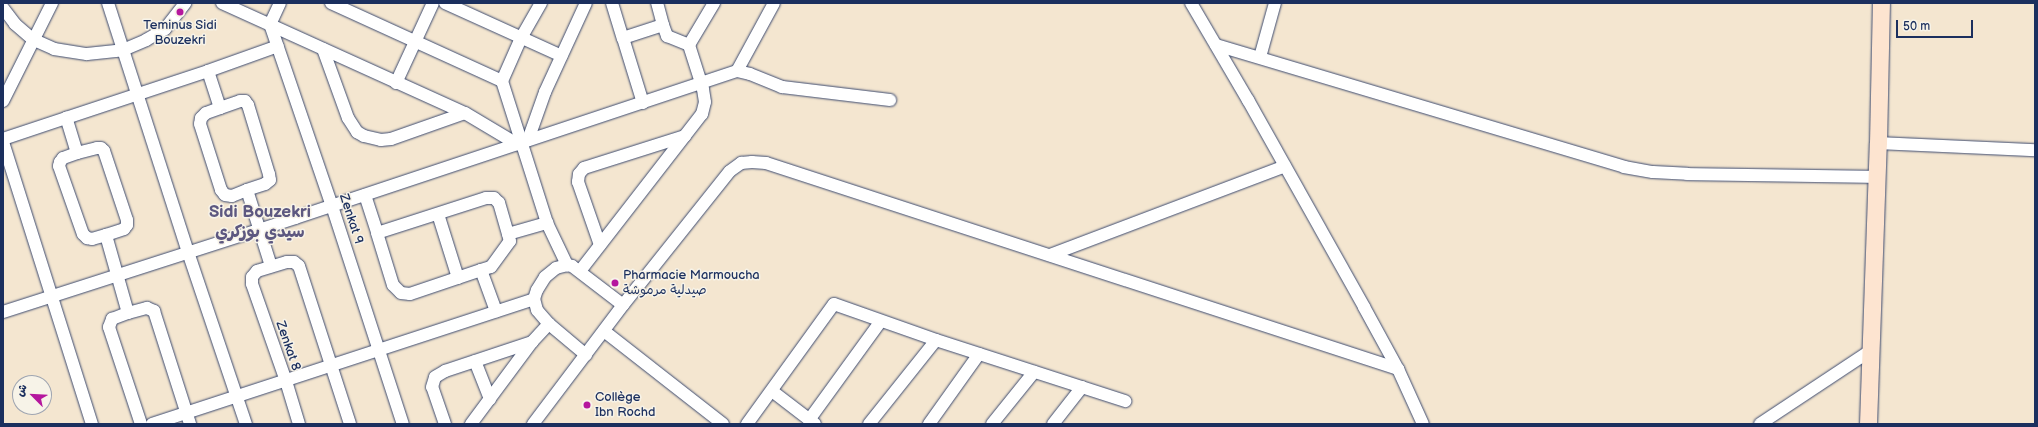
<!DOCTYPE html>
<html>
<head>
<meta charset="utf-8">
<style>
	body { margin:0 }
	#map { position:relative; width:2038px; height:427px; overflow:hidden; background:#f4e6d0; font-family:"Balsamiq Sans","Playpen Sans Arabic",sans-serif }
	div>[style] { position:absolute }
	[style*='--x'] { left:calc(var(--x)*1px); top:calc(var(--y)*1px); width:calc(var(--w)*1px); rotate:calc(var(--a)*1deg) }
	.roads { filter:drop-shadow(0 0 1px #3c4a6f) drop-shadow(0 0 1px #3c4a6f) }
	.street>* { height:12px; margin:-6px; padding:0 6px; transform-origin:6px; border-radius:6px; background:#fff }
	.secondary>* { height:17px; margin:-8.5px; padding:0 8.5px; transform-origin:8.5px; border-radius:8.5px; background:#fde4d0 }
	.dots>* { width:11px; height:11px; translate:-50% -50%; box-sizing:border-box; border:2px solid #f7f3e8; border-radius:50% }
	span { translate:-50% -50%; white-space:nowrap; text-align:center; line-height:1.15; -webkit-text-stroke:3px #f7f3e8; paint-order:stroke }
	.poi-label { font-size:13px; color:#1b2f5e }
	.left { translate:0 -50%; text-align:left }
	.street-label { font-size:13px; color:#1b2f5e }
	.district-label { font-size:17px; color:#5d5880; font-weight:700 }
	.frame { position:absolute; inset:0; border:4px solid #1b2f5e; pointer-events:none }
	.north { position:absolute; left:12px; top:375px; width:40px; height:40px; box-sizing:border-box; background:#f7f3e8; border:1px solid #9fa5b1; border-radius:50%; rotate:294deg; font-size:11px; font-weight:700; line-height:16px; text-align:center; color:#1b2f5e }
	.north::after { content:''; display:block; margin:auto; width:14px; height:18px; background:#b5179e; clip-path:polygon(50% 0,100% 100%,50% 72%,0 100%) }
	.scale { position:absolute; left:1896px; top:20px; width:77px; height:18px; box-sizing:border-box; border:2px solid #1b2f5e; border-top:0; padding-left:5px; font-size:12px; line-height:14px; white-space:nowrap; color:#1b2f5e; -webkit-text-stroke:3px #f7f3e8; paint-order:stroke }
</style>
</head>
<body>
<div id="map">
	<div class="roads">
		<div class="street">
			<div style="--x:108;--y:3;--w:262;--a:72.2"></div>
			<div style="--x:188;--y:252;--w:182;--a:71.4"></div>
			<div style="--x:222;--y:3;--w:267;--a:24.4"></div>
			<div style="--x:465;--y:113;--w:61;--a:30.8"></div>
			<div style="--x:280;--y:3;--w:23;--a:115"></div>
			<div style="--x:270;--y:24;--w:192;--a:71.2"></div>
			<div style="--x:332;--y:206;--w:229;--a:72"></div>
			<div style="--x:331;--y:3;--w:188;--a:24.5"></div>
			<div style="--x:445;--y:3;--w:128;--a:24.4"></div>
			<div style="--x:541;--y:3;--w:40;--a:119.7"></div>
			<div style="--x:521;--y:38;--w:47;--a:113.8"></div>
			<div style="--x:502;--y:81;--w:149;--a:72.4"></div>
			<div style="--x:547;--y:223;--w:47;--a:64.5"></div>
			<div style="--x:612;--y:3;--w:37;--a:73"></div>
			<div style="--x:1191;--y:3;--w:113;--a:59.6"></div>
			<div style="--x:1248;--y:100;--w:237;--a:60.7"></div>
			<div style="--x:1364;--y:307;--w:71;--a:61.3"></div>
			<div style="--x:1398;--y:369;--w:60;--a:65.6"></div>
			<div style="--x:3;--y:8;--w:20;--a:53"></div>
			<div style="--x:15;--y:24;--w:23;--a:41"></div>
			<div style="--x:32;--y:39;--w:24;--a:24"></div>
			<div style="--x:54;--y:49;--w:33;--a:9"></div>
			<div style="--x:87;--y:54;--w:36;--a:-6"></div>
			<div style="--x:123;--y:50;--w:25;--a:-23"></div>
			<div style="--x:146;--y:40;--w:22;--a:-30"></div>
			<div style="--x:165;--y:29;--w:33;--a:-52"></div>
			<div style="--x:663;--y:25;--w:12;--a:70"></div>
			<div style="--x:667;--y:36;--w:24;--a:22"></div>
			<div style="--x:1216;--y:45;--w:426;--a:16.6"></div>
			<div style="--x:1624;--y:167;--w:29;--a:10"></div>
			<div style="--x:1653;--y:172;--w:34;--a:3"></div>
			<div style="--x:1687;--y:174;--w:189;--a:0.9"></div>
			<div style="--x:323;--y:49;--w:73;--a:70.1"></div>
			<div style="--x:348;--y:118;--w:17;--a:57"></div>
			<div style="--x:357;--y:132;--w:8;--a:30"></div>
			<div style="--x:364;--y:136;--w:17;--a:13"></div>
			<div style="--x:381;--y:140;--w:10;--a:-6"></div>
			<div style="--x:391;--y:139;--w:78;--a:-19.4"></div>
			<div style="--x:1260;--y:57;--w:56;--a:-74.5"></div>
			<div style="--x:208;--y:71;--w:74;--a:-19.7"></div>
			<div style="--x:737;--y:71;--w:77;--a:-61.4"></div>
			<div style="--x:396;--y:83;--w:88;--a:-65.2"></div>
			<div style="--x:3;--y:101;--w:110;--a:-63.4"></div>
			<div style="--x:643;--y:103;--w:68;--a:-107.1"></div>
			<div style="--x:623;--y:38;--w:42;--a:-18"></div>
			<div style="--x:663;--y:25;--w:23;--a:-105"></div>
			<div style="--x:220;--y:108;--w:15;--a:160"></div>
			<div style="--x:206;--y:113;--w:7;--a:135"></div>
			<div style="--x:201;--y:118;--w:6;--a:99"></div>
			<div style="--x:200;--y:124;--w:69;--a:72.3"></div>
			<div style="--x:221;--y:190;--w:6;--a:51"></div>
			<div style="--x:225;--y:195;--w:7;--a:8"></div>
			<div style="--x:232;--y:196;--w:16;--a:-22"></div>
			<div style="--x:247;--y:190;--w:80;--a:72.5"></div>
			<div style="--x:3;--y:139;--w:66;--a:-18.4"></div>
			<div style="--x:528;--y:140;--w:51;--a:-70.5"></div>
			<div style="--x:545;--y:92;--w:98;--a:-65.3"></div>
			<div style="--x:3;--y:142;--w:296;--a:72.5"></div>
			<div style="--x:1878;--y:143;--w:157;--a:2.6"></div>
			<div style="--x:77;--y:153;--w:15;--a:160"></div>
			<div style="--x:63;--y:158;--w:5;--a:127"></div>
			<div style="--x:60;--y:162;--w:4;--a:104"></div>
			<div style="--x:59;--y:166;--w:72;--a:70.6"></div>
			<div style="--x:83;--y:234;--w:6;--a:45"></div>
			<div style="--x:87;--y:238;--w:5;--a:11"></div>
			<div style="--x:92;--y:239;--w:15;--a:-16"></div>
			<div style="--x:365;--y:195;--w:40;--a:72"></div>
			<div style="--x:438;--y:214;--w:67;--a:72.6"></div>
			<div style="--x:508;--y:234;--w:41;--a:-15.8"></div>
			<div style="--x:600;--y:245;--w:67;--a:-109.2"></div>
			<div style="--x:578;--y:182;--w:8;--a:-83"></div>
			<div style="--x:579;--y:174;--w:8;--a:-50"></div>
			<div style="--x:584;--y:168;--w:106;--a:-17.6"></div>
			<div style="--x:1050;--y:255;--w:251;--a:-20.7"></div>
			<div style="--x:481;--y:270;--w:10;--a:-17"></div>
			<div style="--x:491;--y:267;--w:32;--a:-54"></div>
			<div style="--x:510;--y:241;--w:40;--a:-106"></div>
			<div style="--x:499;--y:203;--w:7;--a:-135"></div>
			<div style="--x:494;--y:198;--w:8;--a:180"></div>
			<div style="--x:486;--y:198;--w:114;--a:162.2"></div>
			<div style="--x:377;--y:233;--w:54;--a:72.9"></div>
			<div style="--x:393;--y:285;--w:11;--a:45"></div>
			<div style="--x:401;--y:293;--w:9;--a:6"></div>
			<div style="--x:410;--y:294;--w:75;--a:-18.7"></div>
			<div style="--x:481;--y:270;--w:44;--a:69.9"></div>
			<div style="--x:580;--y:271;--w:199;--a:-52.2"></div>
			<div style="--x:702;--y:114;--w:12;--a:-76"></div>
			<div style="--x:705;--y:102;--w:13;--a:-99"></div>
			<div style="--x:703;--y:89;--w:46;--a:-107.7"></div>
			<div style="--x:689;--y:45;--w:49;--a:-59.2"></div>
			<div style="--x:3;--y:312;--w:307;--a:-17.8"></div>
			<div style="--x:295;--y:218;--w:466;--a:-18.4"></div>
			<div style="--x:737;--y:71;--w:13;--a:13"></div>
			<div style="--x:750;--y:74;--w:35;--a:22"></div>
			<div style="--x:782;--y:87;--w:109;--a:6.9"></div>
			<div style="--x:128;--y:313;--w:20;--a:-15"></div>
			<div style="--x:147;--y:308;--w:8;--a:23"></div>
			<div style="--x:154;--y:311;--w:119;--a:72.3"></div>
			<div style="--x:604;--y:331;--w:151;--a:38"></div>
			<div style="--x:586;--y:355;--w:48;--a:-140"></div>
			<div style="--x:549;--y:324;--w:18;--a:-131"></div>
			<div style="--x:537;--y:310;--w:11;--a:-105"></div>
			<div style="--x:534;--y:299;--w:9;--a:-72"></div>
			<div style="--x:537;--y:290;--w:15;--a:-58"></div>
			<div style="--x:545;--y:277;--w:14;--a:-39"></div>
			<div style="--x:556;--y:268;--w:11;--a:-15"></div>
			<div style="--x:567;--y:265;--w:5;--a:11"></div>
			<div style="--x:572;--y:266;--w:64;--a:37.4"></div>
			<div style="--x:475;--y:361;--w:41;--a:68.5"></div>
			<div style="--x:772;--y:391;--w:54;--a:37.5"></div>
			<div style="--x:809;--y:420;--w:122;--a:-54"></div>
			<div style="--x:141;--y:424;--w:102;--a:-108.3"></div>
			<div style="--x:109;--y:327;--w:9;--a:-69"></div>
			<div style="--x:112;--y:319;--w:17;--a:-21"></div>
			<div style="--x:128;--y:313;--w:81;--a:-105.8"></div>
			<div style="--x:106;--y:235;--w:19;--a:-18"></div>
			<div style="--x:124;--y:229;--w:5;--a:-53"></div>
			<div style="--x:127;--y:225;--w:5;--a:-90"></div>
			<div style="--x:127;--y:220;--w:73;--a:-108.4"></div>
			<div style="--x:104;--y:151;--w:4;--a:-135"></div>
			<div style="--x:101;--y:148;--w:4;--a:180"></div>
			<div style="--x:97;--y:148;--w:21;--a:166"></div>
			<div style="--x:77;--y:153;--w:37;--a:-107"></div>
			<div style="--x:66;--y:118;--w:150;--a:-18.3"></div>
			<div style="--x:208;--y:71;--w:39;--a:72"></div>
			<div style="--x:220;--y:108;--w:21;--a:-19"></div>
			<div style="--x:240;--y:101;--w:5;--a:0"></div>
			<div style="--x:245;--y:101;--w:5;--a:53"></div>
			<div style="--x:248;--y:105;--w:72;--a:73.1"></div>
			<div style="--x:269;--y:174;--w:6;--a:81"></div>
			<div style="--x:270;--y:180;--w:6;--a:141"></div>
			<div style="--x:265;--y:184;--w:19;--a:162"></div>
			<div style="--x:152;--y:424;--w:402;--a:-18.1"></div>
			<div style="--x:299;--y:424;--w:45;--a:-106.8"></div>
			<div style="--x:286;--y:381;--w:103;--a:-109.3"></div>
			<div style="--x:252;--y:284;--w:7;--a:-90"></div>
			<div style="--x:252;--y:277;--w:8;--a:-50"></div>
			<div style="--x:257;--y:271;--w:31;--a:-17"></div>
			<div style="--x:287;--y:262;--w:7;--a:0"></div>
			<div style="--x:294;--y:262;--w:6;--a:39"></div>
			<div style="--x:299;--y:266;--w:166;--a:72.1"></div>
			<div style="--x:445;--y:424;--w:39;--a:-109"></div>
			<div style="--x:432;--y:387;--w:10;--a:-73"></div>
			<div style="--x:435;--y:377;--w:12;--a:-31"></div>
			<div style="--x:445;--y:371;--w:92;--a:-18.4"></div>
			<div style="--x:471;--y:424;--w:102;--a:-53.4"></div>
			<div style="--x:532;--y:342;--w:25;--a:-47"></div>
			<div style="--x:533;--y:424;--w:149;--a:-52.9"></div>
			<div style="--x:623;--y:305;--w:171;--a:-51.4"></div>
			<div style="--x:730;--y:171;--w:14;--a:-36"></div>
			<div style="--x:741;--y:163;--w:11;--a:-5"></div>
			<div style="--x:752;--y:162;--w:14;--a:4"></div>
			<div style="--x:766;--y:163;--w:665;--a:18.05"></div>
			<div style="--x:747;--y:424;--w:148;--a:-54.1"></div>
			<div style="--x:834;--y:304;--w:108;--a:19.4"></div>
			<div style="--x:936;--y:340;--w:199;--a:17.9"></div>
			<div style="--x:869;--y:424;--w:107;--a:-51.4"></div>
			<div style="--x:929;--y:424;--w:86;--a:-54.5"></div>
			<div style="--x:992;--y:424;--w:67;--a:-51.1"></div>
			<div style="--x:1053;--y:424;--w:47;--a:-51.9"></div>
			<div style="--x:1760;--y:424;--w:132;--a:-33.6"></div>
		</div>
		<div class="secondary">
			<div style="--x:1868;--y:424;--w:281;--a:-88"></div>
			<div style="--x:1878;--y:143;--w:140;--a:-88.8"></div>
		</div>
	</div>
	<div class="dots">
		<div style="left:180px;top:12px;background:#b5179e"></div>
		<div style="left:615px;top:283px;background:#b5179e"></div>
		<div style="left:587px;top:405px;background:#b5179e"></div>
	</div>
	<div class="poi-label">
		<span style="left:180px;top:33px">Teminus Sidi<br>Bouzekri</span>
		<span class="left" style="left:623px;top:283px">Pharmacie Marmoucha<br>صيدلية مرموشة</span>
		<span class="left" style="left:595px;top:405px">Collège<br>Ibn Rochd</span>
	</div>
	<div class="street-label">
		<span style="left:351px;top:219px;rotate:72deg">Zenkat 9</span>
		<span style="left:288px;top:346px;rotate:71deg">Zenkat 8</span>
	</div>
	<div class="district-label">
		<span style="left:260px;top:223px">Sidi Bouzekri<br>سيدي بوزكري</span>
	</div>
	<div class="frame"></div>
	<div class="north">ش</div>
	<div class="scale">50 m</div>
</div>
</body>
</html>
